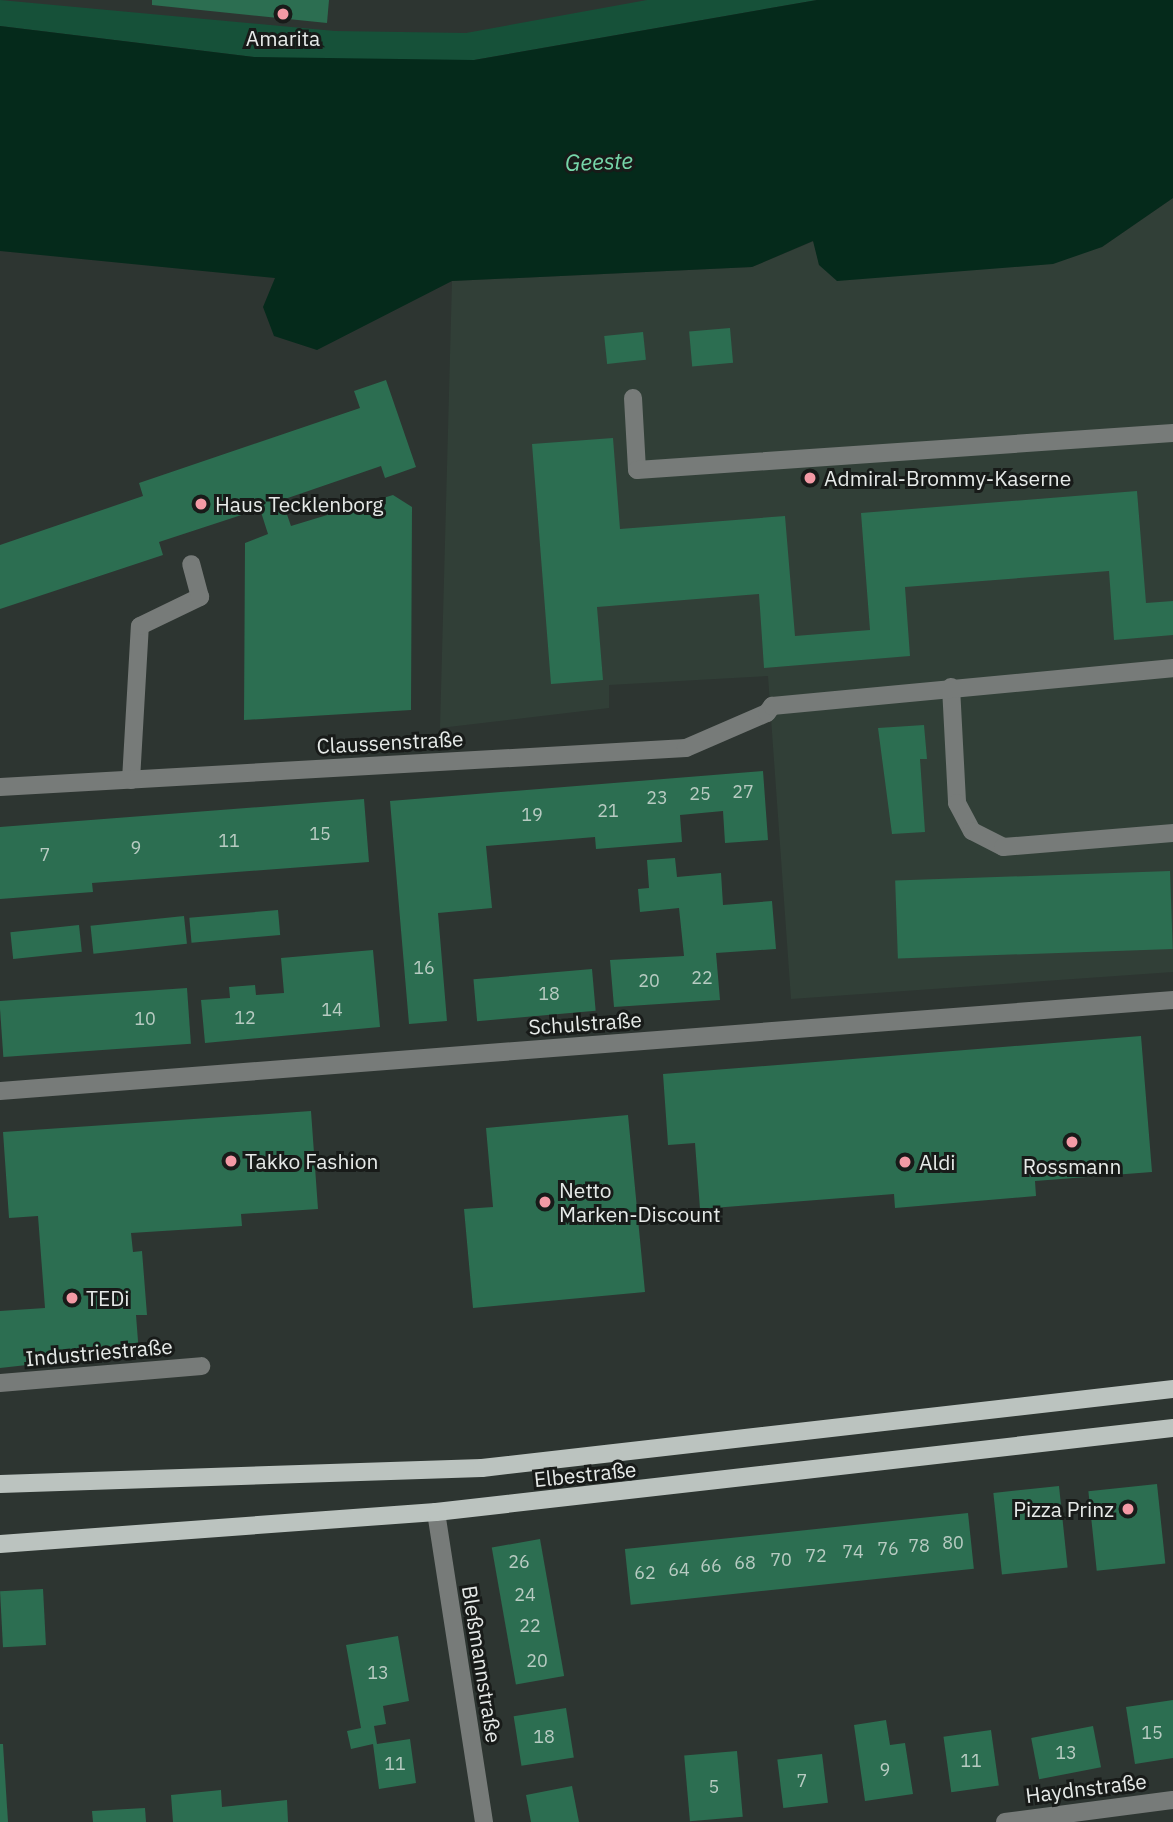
<!DOCTYPE html>
<html>
<head>
<meta charset="utf-8">
<style>
	body { margin:0 }
	#map { position:relative; width:1173px; height:1822px; overflow:hidden; background:#2d3531; font-family:"IBM Plex Sans",sans-serif }
	div>[style] { position:absolute }
	[style*='--x'] { left:calc(var(--x)*1px); top:calc(var(--y)*1px); width:calc(var(--w)*1px); rotate:calc(var(--a)*1deg) }
	.built>* { inset:0; background:#313f37 }
	.green>* { inset:0; background:#165139 }
	.water>* { inset:0; background:#052a1b }
	.building>* { inset:0; background:#2c6e51; transform-origin:0 0 }
	.minor>* { height:18px; margin:-9px; padding:0 9px; transform-origin:9px; border-radius:9px; background:#777b79 }
	.major>* { height:18px; margin:-9px; padding:0 9px; transform-origin:9px; border-radius:9px; background:#bbc3bf }
	.dots>* { width:19px; height:19px; translate:-50% -50%; box-sizing:border-box; border:4px solid #181b19; border-radius:50% }
	span { translate:-50% -50%; white-space:nowrap; text-align:center; line-height:1.15; -webkit-text-stroke:6px #181b19; paint-order:stroke }
	.number-label { font-size:18px; color:#b8cbc2 }
	.number-label span { -webkit-text-stroke-width:0 }
	.poi-label { font-size:21px; color:#e6eae8 }
	.left { translate:0 -50%; text-align:left }
	.right { translate:-100% -50%; text-align:right }
	.street-label { font-size:21px; color:#e6eae8 }
	.water-label { font-size:23px; color:#76d6a9; font-style:italic }
</style>
</head>
<body>
<div id="map">
	<div class="built">
		<div style="clip-path:polygon(1173px 198px,1173px 972px,791px 999px,768px 676px,609px 685px,609px 708px,440px 728px,452px 281px,752px 267px,814px 241px,819px 265px,1102px 247px)"></div>
	</div>
	<div class="green">
		<div style="clip-path:polygon(0 0,335px 31px,466px 33px,647px 0,817px 0,474px 60px,384px 62px,254px 57px,0 26px)"></div>
	</div>
	<div class="water">
		<div style="clip-path:polygon(817px 0,1173px 0,1173px 198px,1102px 247px,1053px 264px,837px 281px,819px 265px,813px 241px,752px 267px,452px 281px,317px 350px,274px 336px,263px 307px,275px 278px,0 251px,0 26px,254px 57px,474px 60px)"></div>
	</div>
	<div class="building">
		<div style="clip-path:polygon(152px 0,329px 0,327px 23px,152px 5px)"></div>
		<div style="left:730px;top:328px;width:35px;height:41px;rotate:85deg"></div>
		<div style="left:643px;top:332px;width:28px;height:39px;rotate:84deg"></div>
		<div style="clip-path:polygon(386px 380px,416px 467px,385px 478px,381px 466px,282px 500px,291px 526px,393px 495px,412px 507px,411px 710px,244px 720px,245px 543px,268px 534px,260px 509px,159px 542px,163px 555px,0 609px,0 545px,143px 496px,139px 483px,360px 408px,354px 391px)"></div>
		<div style="clip-path:polygon(613px 438px,620px 529px,785px 516px,795px 636px,870px 630px,861px 513px,1137px 491px,1146px 603px,1173px 601px,1173px 635px,1114px 640px,1109px 571px,905px 587px,910px 656px,764px 668px,759px 594px,597px 607px,603px 680px,551px 684px,532px 444px)"></div>
		<div style="clip-path:polygon(924px 725px,927px 759px,920px 759px,925px 832px,892px 834px,878px 728px)"></div>
		<div style="clip-path:polygon(763px 771px,768px 840px,725px 843px,723px 811px,680px 815px,682px 842px,596px 849px,595px 837px,486px 846px,492px 908px,438px 913px,447px 1021px,409px 1024px,390px 801px)"></div>
		<div style="clip-path:polygon(364px 799px,369px 862px,92px 883px,93px 892px,0 899px,0 827px)"></div>
		<div style="clip-path:polygon(675px 858px,677px 877px,721px 873px,723px 905px,772px 901px,776px 949px,716px 953px,720px 1000px,614px 1007px,610px 960px,684px 956px,679px 908px,640px 912px,638px 889px,649px 888px,647px 860px)"></div>
		<div style="left:1170px;top:871px;width:78px;height:275px;rotate:88deg"></div>
		<div style="left:278px;top:910px;width:25px;height:89px;rotate:85deg"></div>
		<div style="left:184px;top:916px;width:28px;height:94px;rotate:84deg"></div>
		<div style="left:79px;top:925px;width:27px;height:69px;rotate:84deg"></div>
		<div style="clip-path:polygon(373px 950px,380px 1027px,205px 1043px,201px 1000px,230px 998px,229px 987px,255px 985px,256px 995px,284px 993px,281px 958px)"></div>
		<div style="left:592px;top:969px;width:42px;height:119px;rotate:85deg"></div>
		<div style="left:187px;top:988px;width:56px;height:188px;rotate:86deg"></div>
		<div style="clip-path:polygon(1141px 1036px,1152px 1172px,1035px 1181px,1036px 1196px,895px 1208px,894px 1194px,700px 1209px,695px 1143px,668px 1145px,663px 1074px)"></div>
		<div style="clip-path:polygon(311px 1111px,318px 1209px,241px 1214px,242px 1226px,131px 1233px,133px 1252px,142px 1251px,147px 1315px,136px 1315px,139px 1354px,48px 1357px,36px 1359px,36px 1364px,0 1368px,0 1311px,45px 1308px,38px 1216px,9px 1218px,3px 1132px)"></div>
		<div style="clip-path:polygon(628px 1115px,645px 1292px,473px 1308px,464px 1209px,493px 1207px,486px 1128px)"></div>
		<div style="left:1157px;top:1484px;width:80px;height:69px;rotate:84deg"></div>
		<div style="left:1059px;top:1486px;width:82px;height:66px;rotate:84deg"></div>
		<div style="left:968px;top:1513px;width:56px;height:345px;rotate:84deg"></div>
		<div style="left:540px;top:1539px;width:139px;height:49px;rotate:80deg"></div>
		<div style="left:43px;top:1589px;width:56px;height:43px;rotate:87deg"></div>
		<div style="clip-path:polygon(398px 1636px,409px 1701px,383px 1706px,386px 1724px,374px 1726px,377px 1744px,410px 1739px,416px 1783px,379px 1789px,373px 1744px,351px 1749px,347px 1731px,361px 1728px,346px 1645px)"></div>
		<div style="clip-path:polygon(1173px 1700px,1173px 1758px,1135px 1764px,1126px 1707px)"></div>
		<div style="left:566px;top:1708px;width:50px;height:53px;rotate:81deg"></div>
		<div style="clip-path:polygon(886px 1720px,890px 1745px,905px 1743px,913px 1794px,865px 1801px,854px 1725px)"></div>
		<div style="left:1093px;top:1726px;width:42px;height:63px;rotate:79deg"></div>
		<div style="left:991px;top:1730px;width:56px;height:48px;rotate:82deg"></div>
		<div style="clip-path:polygon(0 1744px,3px 1744px,8px 1822px,0 1822px)"></div>
		<div style="left:737px;top:1751px;width:66px;height:53px;rotate:85deg"></div>
		<div style="left:822px;top:1754px;width:49px;height:45px;rotate:83deg"></div>
		<div style="clip-path:polygon(572px 1786px,579px 1822px,531px 1822px,526px 1795px)"></div>
		<div style="clip-path:polygon(221px 1790px,222px 1807px,287px 1800px,288px 1822px,173px 1822px,171px 1795px)"></div>
		<div style="clip-path:polygon(145px 1808px,146px 1822px,93px 1822px,92px 1811px)"></div>
	</div>
	<div class="minor">
		<div style="--x:633;--y:398;--w:72;--a:86.8"></div>
		<div style="--x:637;--y:470;--w:537;--a:-3.95"></div>
		<div style="--x:951;--y:687;--w:116;--a:87"></div>
		<div style="--x:957;--y:803;--w:32;--a:62"></div>
		<div style="--x:972;--y:831;--w:35;--a:27"></div>
		<div style="--x:1003;--y:847;--w:171;--a:-4.7"></div>
		<div style="--x:131;--y:780;--w:154;--a:-86.7"></div>
		<div style="--x:140;--y:626;--w:67;--a:-25.8"></div>
		<div style="--x:200;--y:597;--w:34;--a:-105"></div>
		<div style="--x:0;--y:787;--w:687;--a:-3.25"></div>
		<div style="--x:686;--y:748;--w:88;--a:-23.4"></div>
		<div style="--x:767;--y:713;--w:9;--a:-54"></div>
		<div style="--x:772;--y:706;--w:403;--a:-5.4"></div>
		<div style="--x:0;--y:1091;--w:1177;--a:-4.44"></div>
		<div style="--x:0;--y:1383;--w:202;--a:-4.8"></div>
		<div style="--x:436;--y:1512;--w:314;--a:81.2"></div>
		<div style="--x:1005;--y:1822;--w:169;--a:-7.5"></div>
	</div>
	<div class="major">
		<div style="--x:0;--y:1484;--w:482;--a:-1.9"></div>
		<div style="--x:482;--y:1468;--w:696;--a:-6.52"></div>
		<div style="--x:0;--y:1544;--w:437;--a:-4.2"></div>
		<div style="--x:436;--y:1512;--w:742;--a:-6.5"></div>
	</div>
	<div class="dots">
		<div style="left:283px;top:14px;background:#f49aa5"></div>
		<div style="left:810px;top:478px;background:#f49aa5"></div>
		<div style="left:201px;top:504px;background:#f49aa5"></div>
		<div style="left:1072px;top:1142px;background:#f49aa5"></div>
		<div style="left:231px;top:1161px;background:#f49aa5"></div>
		<div style="left:905px;top:1162px;background:#f49aa5"></div>
		<div style="left:545px;top:1202px;background:#f49aa5"></div>
		<div style="left:72px;top:1298px;background:#f49aa5"></div>
		<div style="left:1128px;top:1509px;background:#f49aa5"></div>
	</div>
	<div class="number-label">
		<span style="left:743px;top:792px">27</span>
		<span style="left:700px;top:794px">25</span>
		<span style="left:657px;top:798px">23</span>
		<span style="left:608px;top:811px">21</span>
		<span style="left:532px;top:815px">19</span>
		<span style="left:320px;top:834px">15</span>
		<span style="left:229px;top:841px">11</span>
		<span style="left:136px;top:848px">9</span>
		<span style="left:45px;top:855px">7</span>
		<span style="left:424px;top:968px">16</span>
		<span style="left:702px;top:978px">22</span>
		<span style="left:649px;top:981px">20</span>
		<span style="left:549px;top:994px">18</span>
		<span style="left:332px;top:1010px">14</span>
		<span style="left:245px;top:1018px">12</span>
		<span style="left:145px;top:1019px">10</span>
		<span style="left:953px;top:1543px">80</span>
		<span style="left:919px;top:1546px">78</span>
		<span style="left:888px;top:1549px">76</span>
		<span style="left:853px;top:1552px">74</span>
		<span style="left:816px;top:1556px">72</span>
		<span style="left:781px;top:1560px">70</span>
		<span style="left:519px;top:1562px">26</span>
		<span style="left:745px;top:1563px">68</span>
		<span style="left:711px;top:1566px">66</span>
		<span style="left:679px;top:1570px">64</span>
		<span style="left:645px;top:1573px">62</span>
		<span style="left:525px;top:1595px">24</span>
		<span style="left:530px;top:1626px">22</span>
		<span style="left:537px;top:1661px">20</span>
		<span style="left:378px;top:1673px">13</span>
		<span style="left:1152px;top:1733px">15</span>
		<span style="left:544px;top:1737px">18</span>
		<span style="left:1066px;top:1753px">13</span>
		<span style="left:971px;top:1761px">11</span>
		<span style="left:395px;top:1764px">11</span>
		<span style="left:885px;top:1770px">9</span>
		<span style="left:802px;top:1781px">7</span>
		<span style="left:714px;top:1787px">5</span>
	</div>
	<div class="poi-label">
		<span style="left:283px;top:38px">Amarita</span>
		<span class="left" style="left:824px;top:478px">Admiral-Brommy-Kaserne</span>
		<span class="left" style="left:215px;top:504px">Haus Tecklenborg</span>
		<span class="left" style="left:245px;top:1161px">Takko Fashion</span>
		<span class="left" style="left:919px;top:1162px">Aldi</span>
		<span style="left:1072px;top:1166px">Rossmann</span>
		<span class="left" style="left:559px;top:1202px">Netto<br>Marken-Discount</span>
		<span class="left" style="left:86px;top:1298px">TEDi</span>
		<span class="right" style="left:1114px;top:1509px">Pizza Prinz</span>
	</div>
	<div class="street-label">
		<span style="left:390px;top:742px;rotate:-3deg">Claussenstraße</span>
		<span style="left:585px;top:1023px;rotate:-4deg">Schulstraße</span>
		<span style="left:99px;top:1352px;rotate:-5deg">Industriestraße</span>
		<span style="left:585px;top:1474px;rotate:-6deg">Elbestraße</span>
		<span style="left:482px;top:1664px;rotate:81deg">Bleßmannstraße</span>
		<span style="left:1086px;top:1788px;rotate:-7deg">Haydnstraße</span>
	</div>
	<div class="water-label">
		<span style="left:599px;top:161px;rotate:-2deg">Geeste</span>
	</div>
</div>
</body>
</html>
